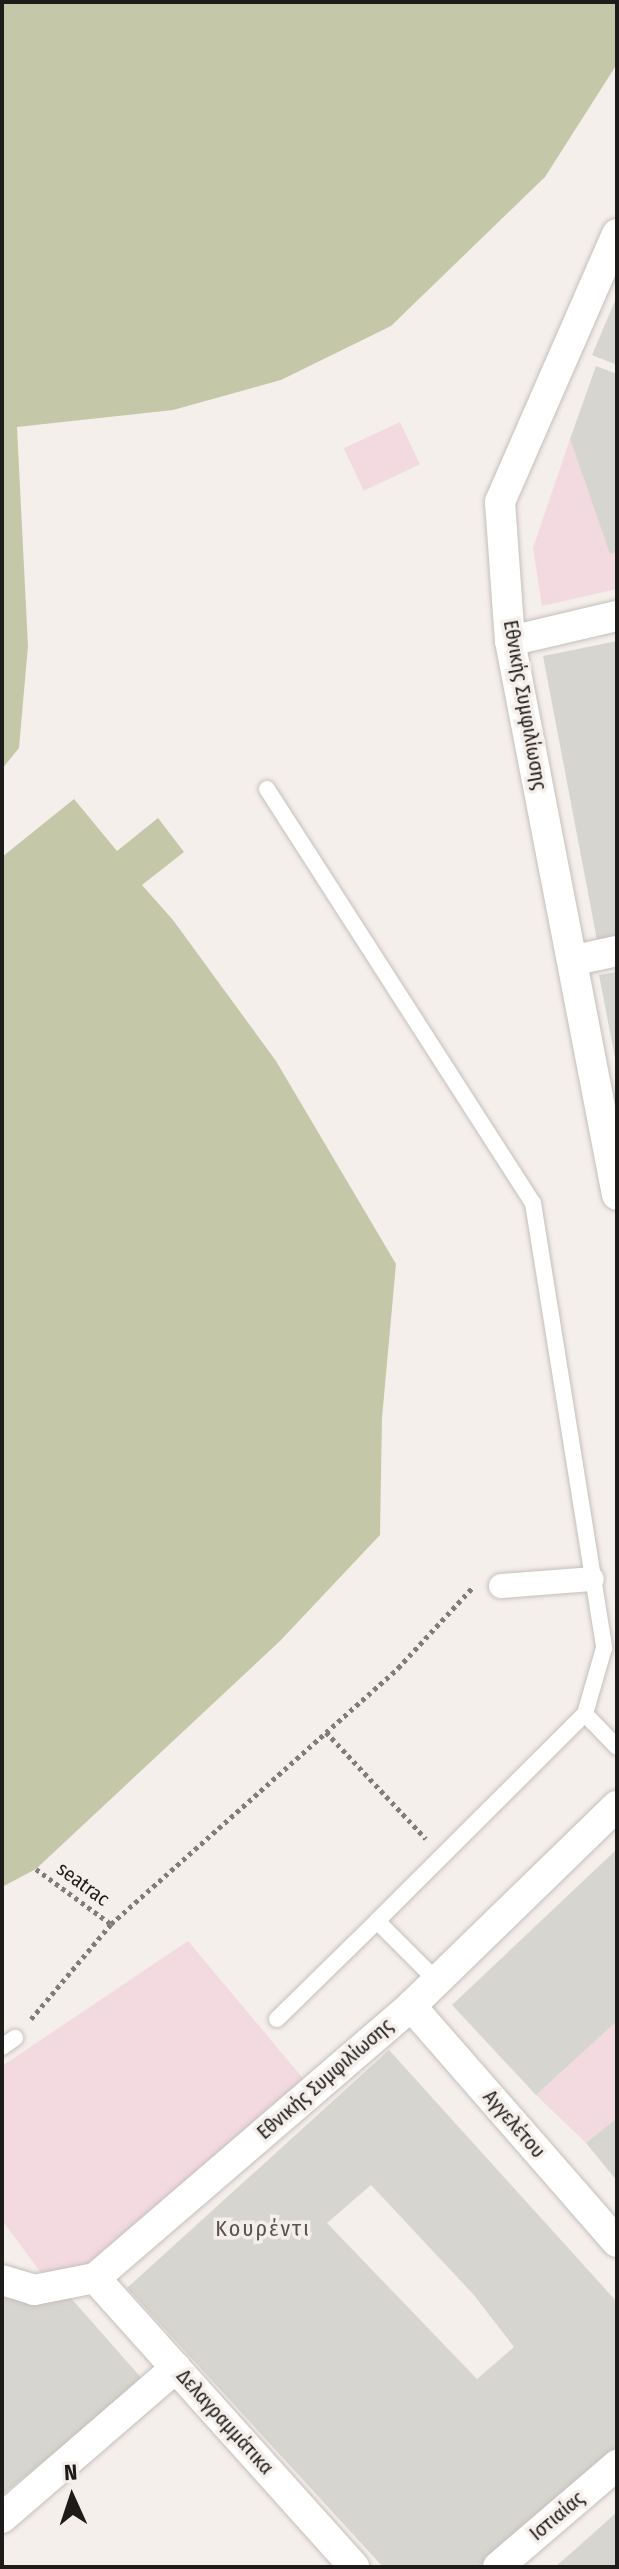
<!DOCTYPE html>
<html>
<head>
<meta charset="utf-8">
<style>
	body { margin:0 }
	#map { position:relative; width:619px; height:2569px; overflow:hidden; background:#f5efeb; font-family:"Fira Sans Condensed",sans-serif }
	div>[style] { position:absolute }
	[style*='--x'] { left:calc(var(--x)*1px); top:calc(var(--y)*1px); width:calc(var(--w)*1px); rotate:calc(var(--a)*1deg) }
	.green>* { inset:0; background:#f3d9e0; transform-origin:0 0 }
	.water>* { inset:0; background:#c5c8a8 }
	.building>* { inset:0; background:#d7d5cf }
	.path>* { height:5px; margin-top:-2.5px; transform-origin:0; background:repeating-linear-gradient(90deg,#807c79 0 4px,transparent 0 8px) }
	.roads { filter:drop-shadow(0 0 2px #c5bfbc) drop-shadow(0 0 2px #c5bfbc) }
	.service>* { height:16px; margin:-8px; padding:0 8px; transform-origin:8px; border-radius:8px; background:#fff }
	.pedestrian>* { height:24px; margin:-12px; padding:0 12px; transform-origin:12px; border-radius:12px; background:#fff }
	.minor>* { height:30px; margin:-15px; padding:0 15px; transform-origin:15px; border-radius:15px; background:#fff }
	span { translate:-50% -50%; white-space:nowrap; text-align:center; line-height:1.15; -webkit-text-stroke:7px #f5efeb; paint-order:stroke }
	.street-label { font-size:20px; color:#1e1c1a }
	.neighbourhood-label { font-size:22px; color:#585350; letter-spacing:2px }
	.frame { position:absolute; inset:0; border:4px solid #1e1c1a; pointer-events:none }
	.north { position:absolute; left:32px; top:2457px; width:80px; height:80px; -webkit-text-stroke:6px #f5efeb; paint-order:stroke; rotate:357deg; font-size:22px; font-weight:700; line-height:32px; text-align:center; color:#1e1c1a }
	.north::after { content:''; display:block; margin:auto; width:28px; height:36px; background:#1e1c1a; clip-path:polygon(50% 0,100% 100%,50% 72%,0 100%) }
</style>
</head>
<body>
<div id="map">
	<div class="green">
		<div style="left:400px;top:422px;width:47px;height:62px;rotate:65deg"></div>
		<div style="clip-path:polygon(570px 439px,610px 553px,617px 552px,617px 589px,542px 606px,533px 548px)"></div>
		<div style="clip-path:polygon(188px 1941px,306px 2082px,94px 2261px,44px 2277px,2px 2220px,2px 2066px)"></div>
		<div style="clip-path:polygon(617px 2021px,617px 2118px,586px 2143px,536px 2095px)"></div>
	</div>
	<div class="water">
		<div style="clip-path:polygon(2px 2px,617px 2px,617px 64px,545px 177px,391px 326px,281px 380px,173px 410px,17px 427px,28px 646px,19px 748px,2px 769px)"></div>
		<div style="clip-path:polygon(74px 799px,117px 851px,158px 818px,184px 852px,142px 885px,173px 920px,276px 1061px,396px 1264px,382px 1418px,380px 1535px,280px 1641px,36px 1869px,2px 1887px,2px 857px)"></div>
	</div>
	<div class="building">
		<div style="clip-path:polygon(617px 296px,617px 365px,592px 355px)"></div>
		<div style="clip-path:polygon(596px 366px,617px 374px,617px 552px,610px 554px,570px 439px)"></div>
		<div style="clip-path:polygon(617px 641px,617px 935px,597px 940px,543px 656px)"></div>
		<div style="clip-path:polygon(617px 972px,617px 1063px,616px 1063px,599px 975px)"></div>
		<div style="clip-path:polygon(617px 1849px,617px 2021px,536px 2095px,452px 2005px)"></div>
		<div style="clip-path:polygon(evenodd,389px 2050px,617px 2302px,617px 2456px,488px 2567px,383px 2567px,127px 2288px,389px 2050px,371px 2185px,473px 2294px,514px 2347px,477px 2379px,327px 2223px,371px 2185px)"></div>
		<div style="clip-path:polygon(617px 2118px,617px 2181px,586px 2143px)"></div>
		<div style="clip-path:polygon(70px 2297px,144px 2381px,2px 2495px,2px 2298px)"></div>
		<div style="clip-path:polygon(617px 2512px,617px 2567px,555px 2567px,579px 2546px)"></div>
	</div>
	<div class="path">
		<div style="--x:326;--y:1732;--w:146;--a:46.9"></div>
		<div style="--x:36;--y:1869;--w:93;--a:36.3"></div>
		<div style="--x:31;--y:2019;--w:124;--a:-49.9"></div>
		<div style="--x:111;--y:1924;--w:385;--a:-41.7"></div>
		<div style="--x:398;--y:1668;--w:109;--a:-47.2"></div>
	</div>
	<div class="roads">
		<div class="service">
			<div style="--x:267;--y:789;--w:492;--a:57.3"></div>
			<div style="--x:533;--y:1203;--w:451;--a:80.9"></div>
			<div style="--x:604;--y:1648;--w:69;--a:106.1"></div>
			<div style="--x:437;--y:1981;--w:85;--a:-135"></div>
			<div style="--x:377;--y:1921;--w:293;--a:-44.9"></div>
			<div style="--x:585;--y:1714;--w:46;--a:45.9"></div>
			<div style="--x:277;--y:2019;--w:140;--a:-44.4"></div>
			<div style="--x:2;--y:2047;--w:16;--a:-35"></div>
		</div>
		<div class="pedestrian">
			<div style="--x:501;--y:1586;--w:91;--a:-4.4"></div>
		</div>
		<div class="minor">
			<div style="--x:617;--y:234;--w:292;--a:113.6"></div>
			<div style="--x:500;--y:502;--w:139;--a:85.9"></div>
			<div style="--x:510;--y:641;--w:564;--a:79.07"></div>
			<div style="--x:510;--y:641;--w:110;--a:-13.2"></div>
			<div style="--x:575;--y:960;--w:43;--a:-12.1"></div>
			<div style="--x:411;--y:2006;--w:313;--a:48.9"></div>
			<div style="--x:95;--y:2278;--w:388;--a:48.1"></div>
			<div style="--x:2;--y:2280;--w:34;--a:17"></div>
			<div style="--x:34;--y:2290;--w:62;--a:-11.1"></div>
			<div style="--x:95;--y:2278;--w:417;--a:-40.7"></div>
			<div style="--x:411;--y:2006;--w:287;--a:-44.2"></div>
			<div style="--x:2;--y:2518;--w:230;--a:-40.8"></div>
			<div style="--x:498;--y:2567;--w:157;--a:-40.6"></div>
		</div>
	</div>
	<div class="street-label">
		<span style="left:525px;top:705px;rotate:80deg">Εθνικής Συμφιλίωσης</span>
		<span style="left:83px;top:1884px;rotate:36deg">seatrac</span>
		<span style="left:325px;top:2079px;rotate:-41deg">Εθνικής Συμφιλίωσης</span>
		<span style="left:514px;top:2124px;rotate:49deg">Αγγελέτου</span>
		<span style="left:225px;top:2422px;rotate:48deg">Δελαγραμμάτικα</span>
		<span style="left:557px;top:2516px;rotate:-40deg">Ιστιαίας</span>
	</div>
	<div class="neighbourhood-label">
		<span style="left:263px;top:2229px">Κουρέντι</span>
	</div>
	<div class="frame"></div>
	<div class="north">N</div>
</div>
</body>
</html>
